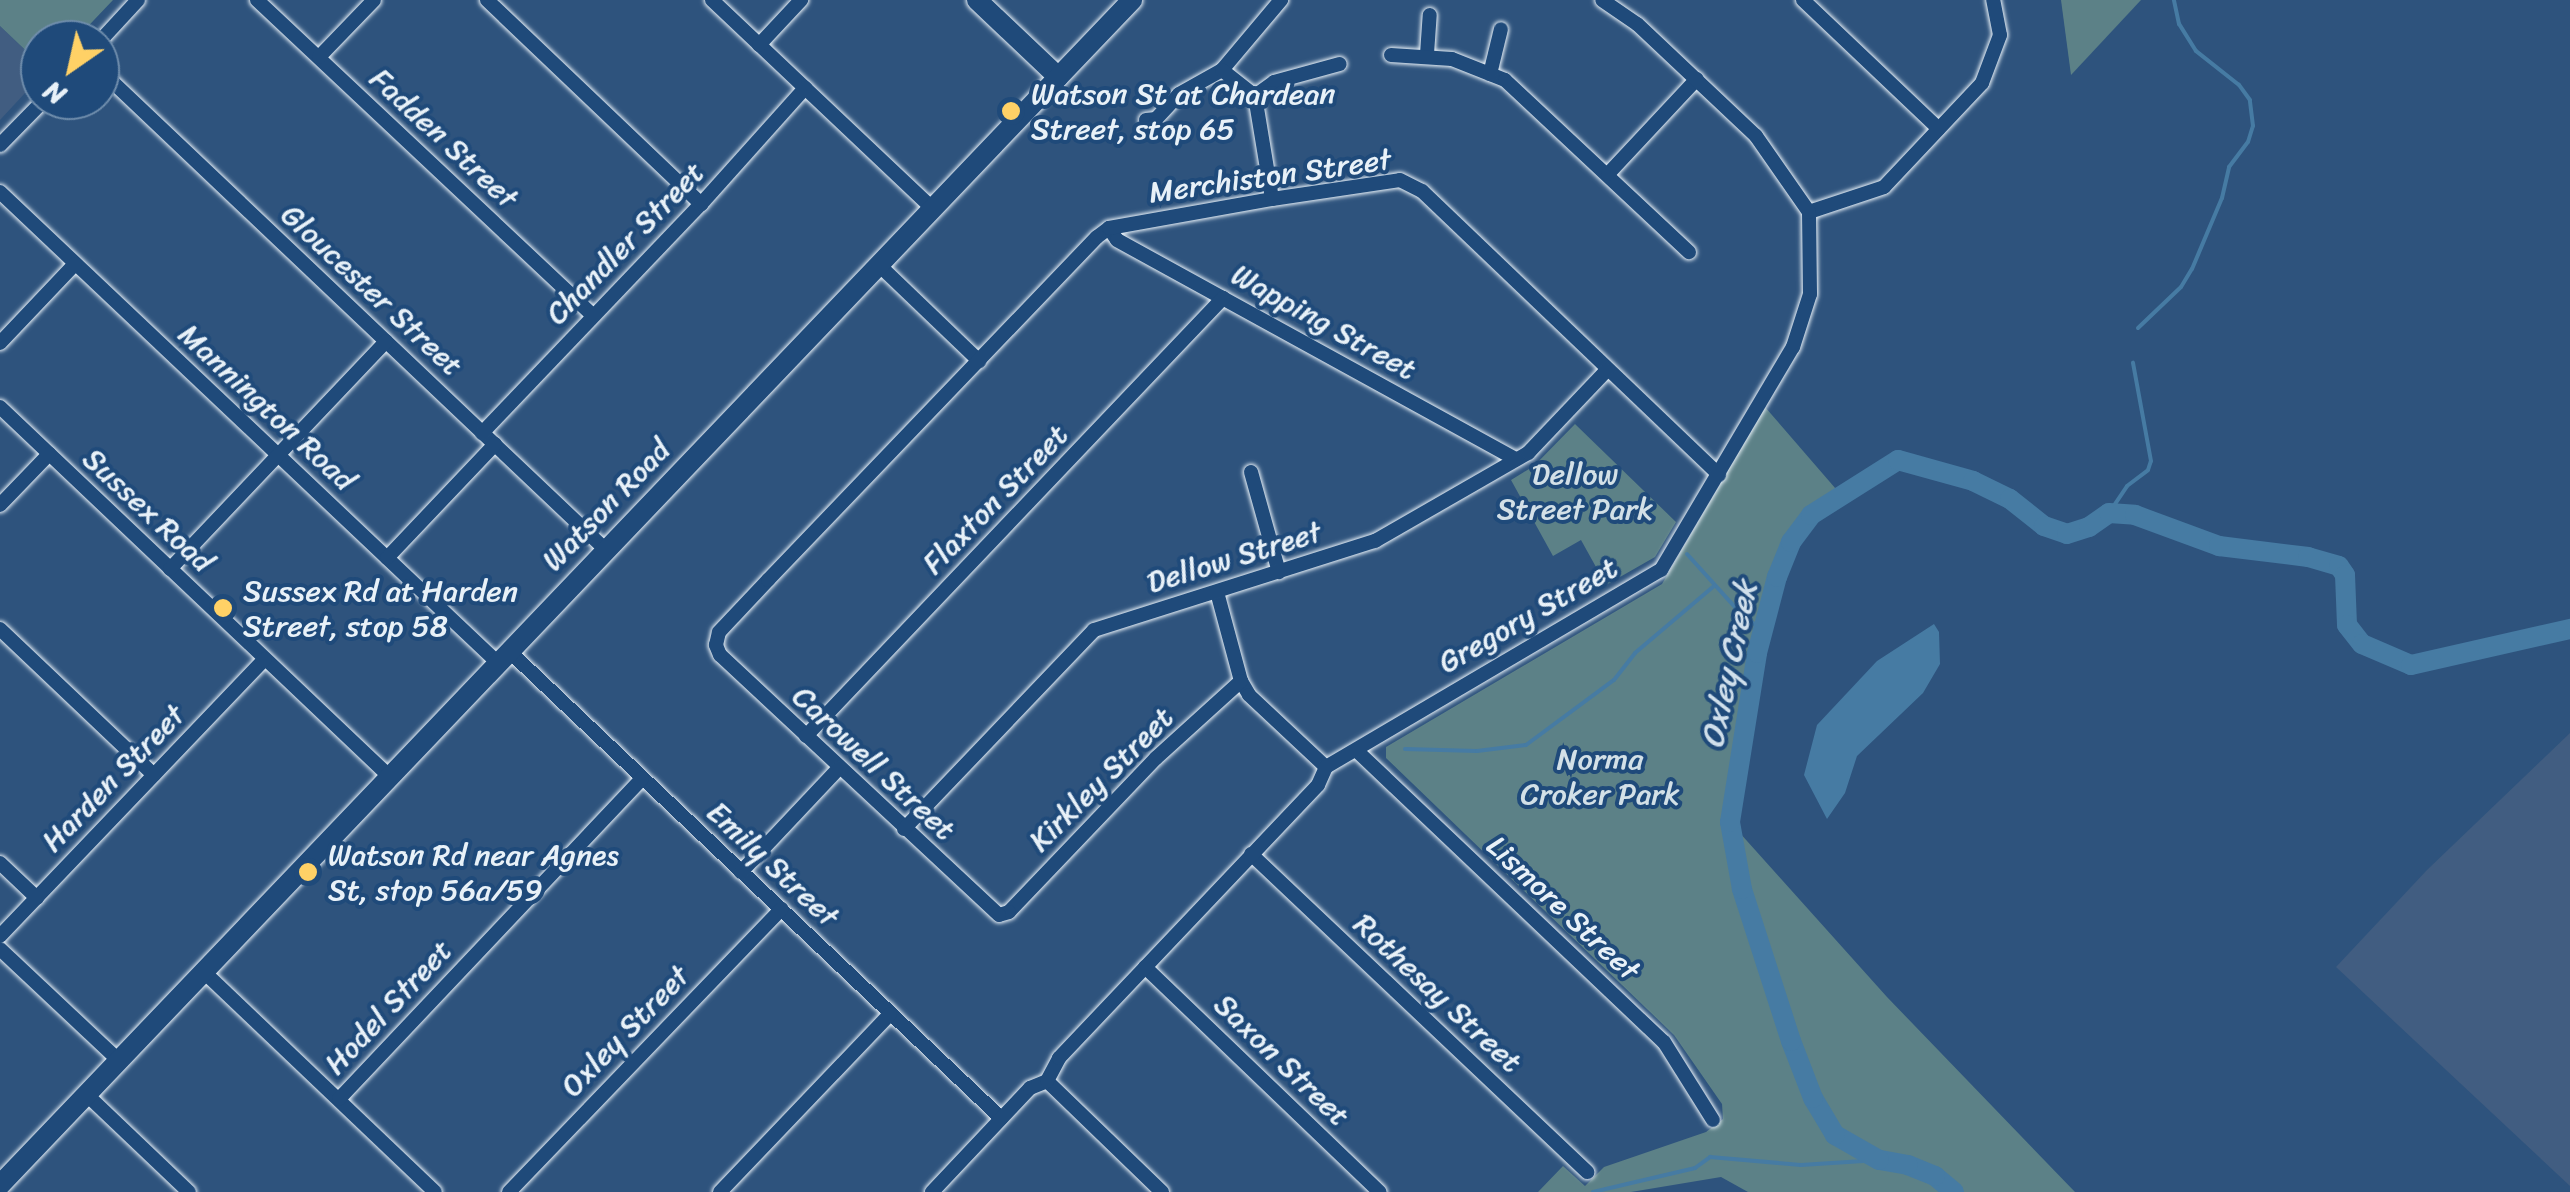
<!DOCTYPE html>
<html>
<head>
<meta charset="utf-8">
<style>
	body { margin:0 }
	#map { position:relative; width:2570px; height:1192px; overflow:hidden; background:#2e537d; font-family:Sriracha,sans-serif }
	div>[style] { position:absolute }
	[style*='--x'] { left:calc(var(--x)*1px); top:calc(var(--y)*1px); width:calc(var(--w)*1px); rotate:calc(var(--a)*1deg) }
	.built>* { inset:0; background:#415d81 }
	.green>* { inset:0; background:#5c8187 }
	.water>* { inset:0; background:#467ba3 }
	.stream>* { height:4px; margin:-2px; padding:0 2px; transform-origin:2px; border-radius:2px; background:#467ba3 }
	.river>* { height:20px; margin:-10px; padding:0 10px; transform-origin:10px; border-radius:10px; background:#467ba3 }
	.roads { filter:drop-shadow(0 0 2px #e8f1f8) drop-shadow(0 0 2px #e8f1f8) }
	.street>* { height:14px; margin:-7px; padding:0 7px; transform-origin:7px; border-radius:7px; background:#1f4a7a }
	.secondary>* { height:20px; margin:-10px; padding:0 10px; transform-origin:10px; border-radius:10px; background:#1f4a7a }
	.dots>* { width:28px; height:28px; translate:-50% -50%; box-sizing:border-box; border:5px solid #1f4a7a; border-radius:50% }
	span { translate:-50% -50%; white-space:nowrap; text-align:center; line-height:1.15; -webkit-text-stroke:8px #1f4a7a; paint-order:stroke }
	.poi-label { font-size:30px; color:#e8f1f8 }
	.left { translate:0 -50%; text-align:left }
	.street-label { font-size:30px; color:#e8f1f8 }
	.park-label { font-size:30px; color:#d3e0e7 }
	.water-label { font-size:32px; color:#d0dfeb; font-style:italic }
	.north { position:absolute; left:20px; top:20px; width:100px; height:100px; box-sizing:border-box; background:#1f4a7a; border:2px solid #6f8dac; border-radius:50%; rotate:214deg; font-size:28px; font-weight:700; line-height:40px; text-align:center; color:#e8f1f8 }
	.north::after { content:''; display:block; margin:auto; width:35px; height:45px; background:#ffd166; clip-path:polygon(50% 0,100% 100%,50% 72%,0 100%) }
</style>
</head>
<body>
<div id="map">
	<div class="built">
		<div style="clip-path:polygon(0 26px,40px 64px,40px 77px,0 120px)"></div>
		<div style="clip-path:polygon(2570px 733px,2570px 1186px,2336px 967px,2427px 870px)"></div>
	</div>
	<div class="green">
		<div style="clip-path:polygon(0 0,113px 0,75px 40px,40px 40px,40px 64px,0 26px)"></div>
		<div style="clip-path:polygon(2061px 0,2141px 0,2071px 75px)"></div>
		<div style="clip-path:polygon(1765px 407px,1842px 496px,1811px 516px,1791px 542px,1777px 577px,1759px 645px,1730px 822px,1887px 997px,2075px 1192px,1748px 1192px,1721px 1177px,1631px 1192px,1538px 1192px,1563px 1166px,1585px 1186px,1604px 1167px,1706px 1132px,1723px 1119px,1722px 1104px,1674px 1035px,1386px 758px,1386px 747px,1662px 584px)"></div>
		<div style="clip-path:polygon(1575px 424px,1676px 522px,1655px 557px,1606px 585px,1581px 540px,1553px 556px,1511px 480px,1534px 466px)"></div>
	</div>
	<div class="water">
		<div style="clip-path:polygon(1934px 624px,1939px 632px,1940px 664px,1923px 693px,1857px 756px,1845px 793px,1827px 819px,1804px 775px,1817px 725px,1877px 661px)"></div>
	</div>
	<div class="stream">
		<div style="--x:2138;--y:328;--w:59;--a:-43.6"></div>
		<div style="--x:2181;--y:287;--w:21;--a:-59"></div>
		<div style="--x:2192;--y:269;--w:77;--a:-67.1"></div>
		<div style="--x:2222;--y:198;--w:32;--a:-77"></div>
		<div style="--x:2229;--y:167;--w:31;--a:-53"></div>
		<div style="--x:2248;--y:142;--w:17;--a:-73"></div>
		<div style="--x:2253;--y:126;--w:26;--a:-97"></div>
		<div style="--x:2250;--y:100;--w:19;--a:-126"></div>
		<div style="--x:2239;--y:85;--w:55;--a:-141.7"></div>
		<div style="--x:2196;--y:51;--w:32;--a:-122"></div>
		<div style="--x:2179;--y:24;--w:25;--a:-102"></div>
		<div style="--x:2109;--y:513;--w:32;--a:-56"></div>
		<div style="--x:2127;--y:486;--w:26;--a:-37"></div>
		<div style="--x:2148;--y:470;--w:9;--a:-72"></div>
		<div style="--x:2151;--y:461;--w:100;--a:-100.4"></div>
		<div style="--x:1687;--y:554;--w:84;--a:47.9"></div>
		<div style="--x:1743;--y:616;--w:24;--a:35"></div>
		<div style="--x:1405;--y:749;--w:72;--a:1.6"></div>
		<div style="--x:1477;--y:751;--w:49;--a:-7"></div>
		<div style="--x:1526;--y:745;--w:109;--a:-36.5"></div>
		<div style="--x:1614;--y:680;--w:34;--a:-52"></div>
		<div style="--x:1635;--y:653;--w:104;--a:-40.3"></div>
		<div style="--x:1593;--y:1192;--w:105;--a:-13.2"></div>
		<div style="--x:1695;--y:1168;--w:19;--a:-36"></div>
		<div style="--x:1710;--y:1157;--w:91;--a:5"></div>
		<div style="--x:1801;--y:1165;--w:78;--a:-3.7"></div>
	</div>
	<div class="river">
		<div style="--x:1954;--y:1192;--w:25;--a:-140"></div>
		<div style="--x:1935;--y:1176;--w:29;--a:-158"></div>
		<div style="--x:1908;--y:1165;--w:29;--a:-170"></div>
		<div style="--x:1879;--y:1160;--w:51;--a:-150.4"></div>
		<div style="--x:1835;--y:1135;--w:43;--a:-120.7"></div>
		<div style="--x:1813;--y:1098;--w:61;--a:-111.1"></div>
		<div style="--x:1791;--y:1041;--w:160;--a:-107.9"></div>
		<div style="--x:1742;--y:889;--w:68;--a:-100.2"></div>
		<div style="--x:1730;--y:822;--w:171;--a:-80.9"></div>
		<div style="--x:1757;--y:653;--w:79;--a:-75.3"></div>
		<div style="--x:1777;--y:577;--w:38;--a:-68"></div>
		<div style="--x:1791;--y:542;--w:34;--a:-53"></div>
		<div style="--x:1811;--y:515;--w:103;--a:-32.3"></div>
		<div style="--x:1898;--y:460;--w:78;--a:15.6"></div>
		<div style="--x:1973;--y:481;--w:41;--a:25.9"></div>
		<div style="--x:2010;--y:499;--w:43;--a:38.5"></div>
		<div style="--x:2044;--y:526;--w:24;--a:19"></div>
		<div style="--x:2067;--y:534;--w:23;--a:-18"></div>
		<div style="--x:2089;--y:527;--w:24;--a:-35"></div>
		<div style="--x:2109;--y:513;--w:26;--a:4"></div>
		<div style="--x:2135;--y:515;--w:90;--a:20.3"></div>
		<div style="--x:2219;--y:546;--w:90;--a:7"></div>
		<div style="--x:2308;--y:557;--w:32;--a:16"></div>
		<div style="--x:2339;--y:566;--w:11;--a:56"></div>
		<div style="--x:2345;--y:575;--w:50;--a:87.7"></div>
		<div style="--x:2347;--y:625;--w:24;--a:52"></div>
		<div style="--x:2362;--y:644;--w:53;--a:23.2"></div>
		<div style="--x:2411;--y:665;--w:163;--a:-12.8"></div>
	</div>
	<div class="roads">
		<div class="street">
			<div style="--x:257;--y:0;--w:461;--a:43.2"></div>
			<div style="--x:487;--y:0;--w:296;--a:43.6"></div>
			<div style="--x:712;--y:0;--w:303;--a:43.4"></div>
			<div style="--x:1803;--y:0;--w:187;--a:43.5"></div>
			<div style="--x:100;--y:41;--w:56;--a:-47.2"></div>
			<div style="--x:759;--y:45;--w:62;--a:-47"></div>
			<div style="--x:1427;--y:54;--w:39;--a:-86"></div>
			<div style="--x:1391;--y:55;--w:61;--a:3.8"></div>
			<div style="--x:1452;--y:59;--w:57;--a:21.6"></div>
			<div style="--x:1505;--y:80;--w:252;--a:43.1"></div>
			<div style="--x:319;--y:57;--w:79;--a:-46"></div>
			<div style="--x:100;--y:70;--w:696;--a:43.49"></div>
			<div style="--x:1222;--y:70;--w:92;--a:-49.9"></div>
			<div style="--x:1490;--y:74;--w:46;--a:-76.3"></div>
			<div style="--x:1255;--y:96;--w:104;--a:80.6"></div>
			<div style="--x:1255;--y:96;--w:24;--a:-36"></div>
			<div style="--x:1274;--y:82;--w:68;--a:-15.3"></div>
			<div style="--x:1146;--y:120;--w:10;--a:-6"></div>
			<div style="--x:1156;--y:119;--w:34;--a:-47"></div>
			<div style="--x:1179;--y:94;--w:49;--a:-29.2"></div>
			<div style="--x:1222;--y:70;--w:42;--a:38.2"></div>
			<div style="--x:0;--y:145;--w:63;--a:-45.6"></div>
			<div style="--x:1608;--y:174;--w:130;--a:-46.9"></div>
			<div style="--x:0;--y:192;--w:684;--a:43.4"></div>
			<div style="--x:1809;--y:212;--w:79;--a:-18.4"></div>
			<div style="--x:1884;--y:187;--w:143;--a:-46.7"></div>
			<div style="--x:1982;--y:83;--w:51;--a:-69.4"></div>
			<div style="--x:2000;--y:35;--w:36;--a:-101"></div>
			<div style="--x:1109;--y:228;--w:14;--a:56"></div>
			<div style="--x:1117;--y:240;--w:455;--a:28.8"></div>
			<div style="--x:879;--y:265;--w:139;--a:43.8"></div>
			<div style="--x:0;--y:343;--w:109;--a:-46.5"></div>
			<div style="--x:0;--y:407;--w:536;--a:43.49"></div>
			<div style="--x:482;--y:433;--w:317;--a:-46.3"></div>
			<div style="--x:701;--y:204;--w:156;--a:-48.1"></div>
			<div style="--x:1251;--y:472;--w:104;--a:74.4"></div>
			<div style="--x:0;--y:505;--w:71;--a:-46.1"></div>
			<div style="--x:387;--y:558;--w:157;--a:-46.5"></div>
			<div style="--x:170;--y:569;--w:314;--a:-46.5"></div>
			<div style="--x:1217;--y:592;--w:92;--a:74.9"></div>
			<div style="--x:1241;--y:681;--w:16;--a:60"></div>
			<div style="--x:1249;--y:695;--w:105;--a:43.1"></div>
			<div style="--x:0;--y:629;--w:212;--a:43.5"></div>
			<div style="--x:508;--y:650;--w:680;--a:43.51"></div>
			<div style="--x:1241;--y:681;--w:115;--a:137.8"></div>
			<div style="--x:1156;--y:758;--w:213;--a:133.7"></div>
			<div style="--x:1009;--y:912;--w:10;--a:163"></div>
			<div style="--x:999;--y:915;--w:381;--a:-137"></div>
			<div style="--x:720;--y:655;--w:11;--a:-112"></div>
			<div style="--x:716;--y:645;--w:13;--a:-77"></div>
			<div style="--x:719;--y:632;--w:71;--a:-46.7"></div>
			<div style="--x:768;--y:580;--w:475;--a:-46.2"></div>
			<div style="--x:1097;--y:237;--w:15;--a:-37"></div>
			<div style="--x:1109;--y:228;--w:166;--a:-10.1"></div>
			<div style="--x:1272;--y:199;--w:129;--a:-8.4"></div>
			<div style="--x:1400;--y:180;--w:25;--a:27"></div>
			<div style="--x:1422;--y:191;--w:411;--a:43.7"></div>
			<div style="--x:806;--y:736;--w:605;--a:-46.41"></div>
			<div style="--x:1357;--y:751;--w:423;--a:43.5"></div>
			<div style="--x:1664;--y:1042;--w:92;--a:57.9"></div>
			<div style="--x:904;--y:829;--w:275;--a:-46.3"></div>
			<div style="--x:1094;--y:630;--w:295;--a:-17.6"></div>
			<div style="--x:1375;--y:541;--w:177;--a:-29.9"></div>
			<div style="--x:1528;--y:453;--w:115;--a:-46.4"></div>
			<div style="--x:1251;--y:854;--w:463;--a:43.4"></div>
			<div style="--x:0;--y:863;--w:51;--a:43.4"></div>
			<div style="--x:741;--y:872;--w:143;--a:-46.7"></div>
			<div style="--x:0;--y:936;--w:383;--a:-46.3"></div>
			<div style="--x:0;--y:949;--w:162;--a:43.2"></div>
			<div style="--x:1145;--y:967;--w:325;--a:43.8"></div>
			<div style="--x:203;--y:971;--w:320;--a:43.6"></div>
			<div style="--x:1047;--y:1081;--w:160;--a:44"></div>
			<div style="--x:86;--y:1094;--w:142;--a:43.6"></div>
			<div style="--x:339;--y:1099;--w:441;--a:-46.6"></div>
			<div style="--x:509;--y:1192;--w:393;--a:-46.1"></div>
			<div style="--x:720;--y:1192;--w:246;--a:-46.3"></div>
			<div style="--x:932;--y:1192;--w:143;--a:-46.7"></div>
			<div style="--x:1030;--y:1088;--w:18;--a:-22"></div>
			<div style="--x:1047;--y:1081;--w:26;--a:-62"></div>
			<div style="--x:1059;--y:1058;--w:376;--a:-46.5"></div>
			<div style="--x:1318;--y:785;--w:20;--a:-66"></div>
			<div style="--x:1326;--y:767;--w:389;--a:-30.5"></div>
			<div style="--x:1661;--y:570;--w:259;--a:-59.4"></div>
			<div style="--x:1793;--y:347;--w:56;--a:-72.2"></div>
			<div style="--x:1810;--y:294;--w:82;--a:-90.7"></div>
			<div style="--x:1809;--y:212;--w:93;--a:-124.9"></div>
			<div style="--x:1756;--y:136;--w:163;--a:-136.7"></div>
			<div style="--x:1637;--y:24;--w:42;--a:-145.6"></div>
		</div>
		<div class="secondary">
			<div style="--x:977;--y:0;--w:112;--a:43.5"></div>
			<div style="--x:0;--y:1185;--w:1639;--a:-46.31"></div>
		</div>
	</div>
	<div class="dots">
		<div style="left:1011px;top:111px;background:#ffd166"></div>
		<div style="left:223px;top:608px;background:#ffd166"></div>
		<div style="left:308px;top:872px;background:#ffd166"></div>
	</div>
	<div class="poi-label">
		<span class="left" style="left:1031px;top:111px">Watson St at Chardean<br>Street, stop 65</span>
		<span class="left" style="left:243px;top:608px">Sussex Rd at Harden<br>Street, stop 58</span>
		<span class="left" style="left:328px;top:872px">Watson Rd near Agnes<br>St, stop 56a/59</span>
	</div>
	<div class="street-label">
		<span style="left:444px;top:138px;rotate:43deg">Fadden Street</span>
		<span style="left:1270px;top:176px;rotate:-8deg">Merchiston Street</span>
		<span style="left:625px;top:243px;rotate:-46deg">Chandler Street</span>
		<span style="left:372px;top:290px;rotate:43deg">Gloucester Street</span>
		<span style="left:1324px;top:322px;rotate:29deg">Wapping Street</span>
		<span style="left:267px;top:407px;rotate:43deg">Mannington Road</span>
		<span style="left:995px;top:499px;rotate:-46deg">Flaxton Street</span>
		<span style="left:606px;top:505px;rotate:-46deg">Watson Road</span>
		<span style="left:148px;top:510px;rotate:43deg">Sussex Road</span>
		<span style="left:1234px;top:557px;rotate:-17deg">Dellow Street</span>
		<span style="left:1528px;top:615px;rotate:-30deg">Gregory Street</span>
		<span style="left:874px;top:763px;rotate:43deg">Carowell Street</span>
		<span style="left:113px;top:778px;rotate:-46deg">Harden Street</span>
		<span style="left:1101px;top:779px;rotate:-45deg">Kirkley Street</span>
		<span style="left:773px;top:864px;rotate:43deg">Emily Street</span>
		<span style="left:1563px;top:908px;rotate:43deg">Lismore Street</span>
		<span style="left:1438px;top:993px;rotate:43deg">Rothesay Street</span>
		<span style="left:388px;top:1007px;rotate:-47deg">Hodel Street</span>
		<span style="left:625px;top:1031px;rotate:-46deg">Oxley Street</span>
		<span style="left:1282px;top:1060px;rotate:44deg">Saxon Street</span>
	</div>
	<div class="park-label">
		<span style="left:1575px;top:491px">Dellow<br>Street Park</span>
		<span style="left:1600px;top:776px">Norma<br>Croker Park</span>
	</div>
	<div class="water-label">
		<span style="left:1730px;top:665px;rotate:-78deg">Oxley Creek</span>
	</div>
	<div class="north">N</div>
</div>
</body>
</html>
